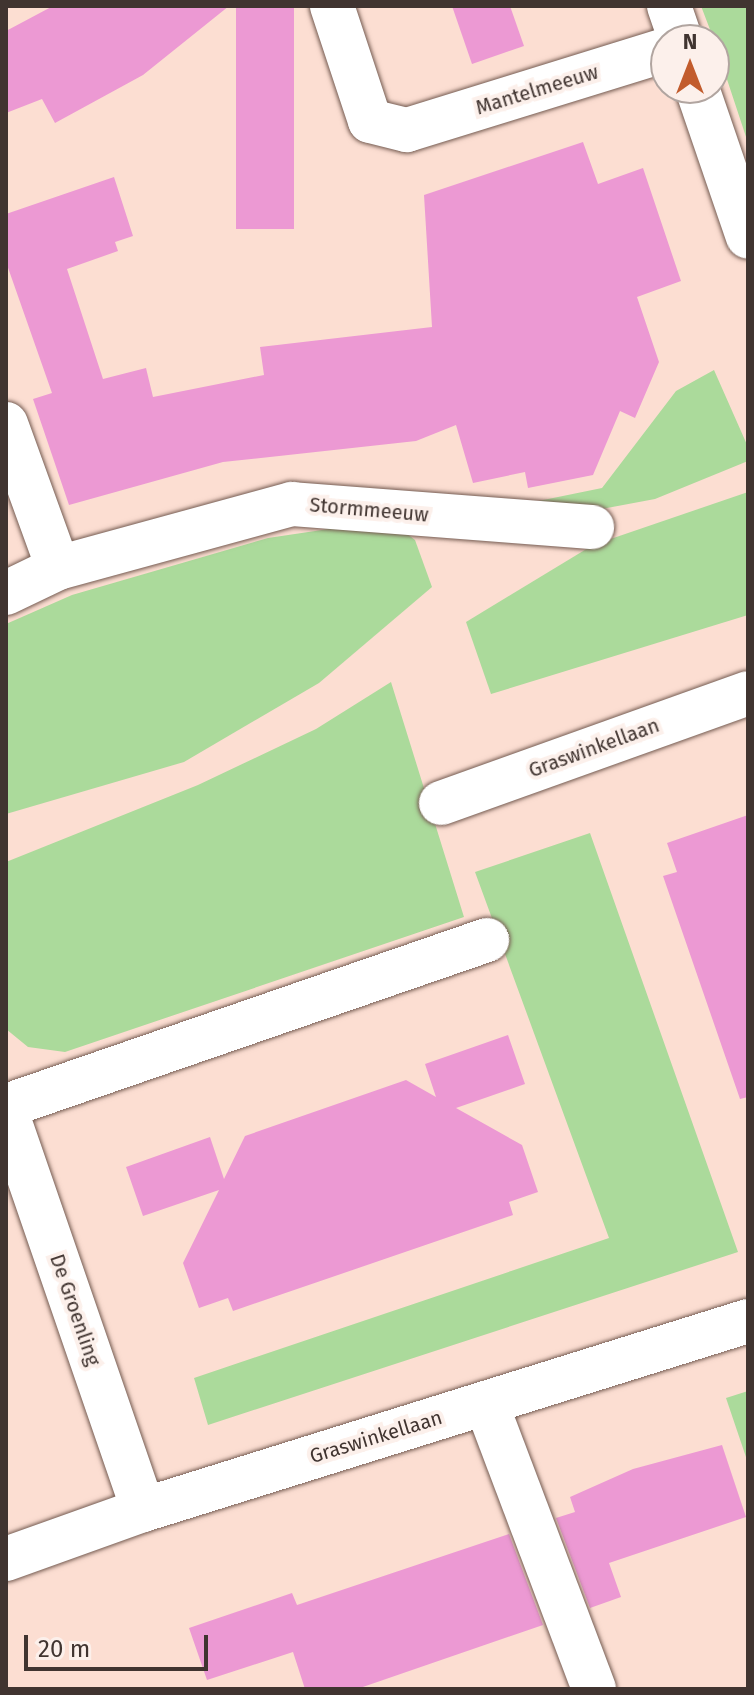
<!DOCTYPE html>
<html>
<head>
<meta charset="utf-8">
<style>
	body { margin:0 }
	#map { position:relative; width:754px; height:1695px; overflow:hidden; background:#fcded2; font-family:"Fira Sans",sans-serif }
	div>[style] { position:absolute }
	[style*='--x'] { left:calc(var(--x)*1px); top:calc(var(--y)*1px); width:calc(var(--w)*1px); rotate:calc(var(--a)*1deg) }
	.green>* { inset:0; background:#abda9b }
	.building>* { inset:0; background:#ec99d3; transform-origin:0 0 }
	.roads { filter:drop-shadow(0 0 2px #755c52) drop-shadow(0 0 2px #755c52) }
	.minor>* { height:44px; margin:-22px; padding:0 22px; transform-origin:22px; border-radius:22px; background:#fff }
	span { translate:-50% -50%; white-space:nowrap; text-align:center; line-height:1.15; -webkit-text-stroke:8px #fcf0eb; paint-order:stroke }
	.street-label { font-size:20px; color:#403430 }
	.frame { position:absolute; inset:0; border:8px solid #403430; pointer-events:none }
	.north { position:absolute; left:650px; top:24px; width:80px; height:80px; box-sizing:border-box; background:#fcf0eb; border:2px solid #b1a5a0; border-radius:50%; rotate:0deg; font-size:22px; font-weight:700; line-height:32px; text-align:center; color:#403430 }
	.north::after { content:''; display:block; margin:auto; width:28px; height:36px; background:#c25c2d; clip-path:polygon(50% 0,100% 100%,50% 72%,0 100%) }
	.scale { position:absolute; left:24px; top:1635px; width:184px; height:36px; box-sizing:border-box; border:4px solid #403430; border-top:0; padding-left:10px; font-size:24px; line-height:28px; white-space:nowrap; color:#403430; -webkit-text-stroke:6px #fcf0eb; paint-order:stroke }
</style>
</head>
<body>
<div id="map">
	<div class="green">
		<div style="clip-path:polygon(701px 6px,748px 6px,748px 143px,714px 40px)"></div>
		<div style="clip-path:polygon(714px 370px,748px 447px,748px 461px,655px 499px,591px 511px,509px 507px,602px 488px,676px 391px)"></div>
		<div style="clip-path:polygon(748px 492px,748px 615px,491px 694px,466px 622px,593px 545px)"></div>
		<div style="clip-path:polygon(389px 520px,415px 540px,432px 587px,319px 683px,184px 762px,6px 814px,6px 624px,72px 595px,268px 538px)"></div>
		<div style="clip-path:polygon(391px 682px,464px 917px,65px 1052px,28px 1047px,6px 1029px,6px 862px,198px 785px,316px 729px)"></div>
		<div style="clip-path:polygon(590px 833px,738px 1252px,208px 1425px,194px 1378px,609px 1238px,475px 872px)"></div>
		<div style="clip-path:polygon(748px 1391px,748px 1463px,726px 1398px)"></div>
	</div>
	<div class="building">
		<div style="clip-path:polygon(53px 6px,229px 6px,143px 75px,55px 123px,42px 99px,6px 113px,6px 31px)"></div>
		<div style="left:236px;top:6px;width:58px;height:223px"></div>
		<div style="clip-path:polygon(452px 6px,510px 6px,524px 46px,472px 64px)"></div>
		<div style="clip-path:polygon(583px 142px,598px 184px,643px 168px,681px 281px,637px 297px,659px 362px,635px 418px,620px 411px,593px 475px,528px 488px,525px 472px,473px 483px,456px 425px,416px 441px,223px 462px,69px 505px,33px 399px,52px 393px,6px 262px,6px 214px,114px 177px,133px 236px,115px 242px,118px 251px,67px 269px,103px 379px,146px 368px,153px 397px,264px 375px,260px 347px,432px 327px,424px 195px)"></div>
		<div style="clip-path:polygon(748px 815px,748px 1097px,740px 1099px,663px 876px,677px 872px,667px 843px)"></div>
		<div style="clip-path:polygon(508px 1035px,525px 1084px,456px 1108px,522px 1145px,538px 1192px,509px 1202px,513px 1215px,233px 1311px,228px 1298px,199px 1308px,183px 1263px,219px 1190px,143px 1216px,126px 1167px,210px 1137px,224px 1179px,245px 1136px,406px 1080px,436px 1097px,425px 1064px)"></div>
		<div style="clip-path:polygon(722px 1445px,746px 1517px,609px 1563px,621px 1597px,590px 1608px,556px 1518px,575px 1512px,570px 1497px,633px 1469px)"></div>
		<div style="clip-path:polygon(509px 1534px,543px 1625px,357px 1689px,305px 1689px,293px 1652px,207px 1680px,189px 1628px,292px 1593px,297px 1605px)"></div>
	</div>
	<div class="roads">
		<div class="minor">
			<div style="--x:332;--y:6;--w:121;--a:71.7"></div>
			<div style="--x:370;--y:121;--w:38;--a:14"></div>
			<div style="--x:407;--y:130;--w:271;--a:-17.2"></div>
			<div style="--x:669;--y:6;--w:36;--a:71"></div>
			<div style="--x:697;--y:88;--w:157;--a:71.1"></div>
			<div style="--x:6;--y:424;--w:153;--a:70.1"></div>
			<div style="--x:6;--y:593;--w:58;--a:-25.7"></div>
			<div style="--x:58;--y:568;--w:243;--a:-15.3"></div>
			<div style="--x:292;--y:504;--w:301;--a:4.4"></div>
			<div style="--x:441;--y:803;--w:326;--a:-19.7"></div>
			<div style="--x:6;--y:1106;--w:509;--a:-19.04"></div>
			<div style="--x:6;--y:1111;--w:422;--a:71"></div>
			<div style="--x:486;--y:1403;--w:306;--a:69.3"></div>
			<div style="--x:6;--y:1559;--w:145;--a:-19.7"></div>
			<div style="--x:143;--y:1510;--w:634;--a:-17.35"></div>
		</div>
	</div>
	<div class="street-label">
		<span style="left:537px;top:90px;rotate:-17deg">Mantelmeeuw</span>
		<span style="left:369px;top:510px;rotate:5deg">Stormmeeuw</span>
		<span style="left:594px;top:748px;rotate:-20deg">Graswinkellaan</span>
		<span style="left:75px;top:1310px;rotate:71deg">De Groenling</span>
		<span style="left:376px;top:1437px;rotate:-17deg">Graswinkellaan</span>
	</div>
	<div class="frame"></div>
	<div class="north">N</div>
	<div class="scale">20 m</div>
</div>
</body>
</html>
